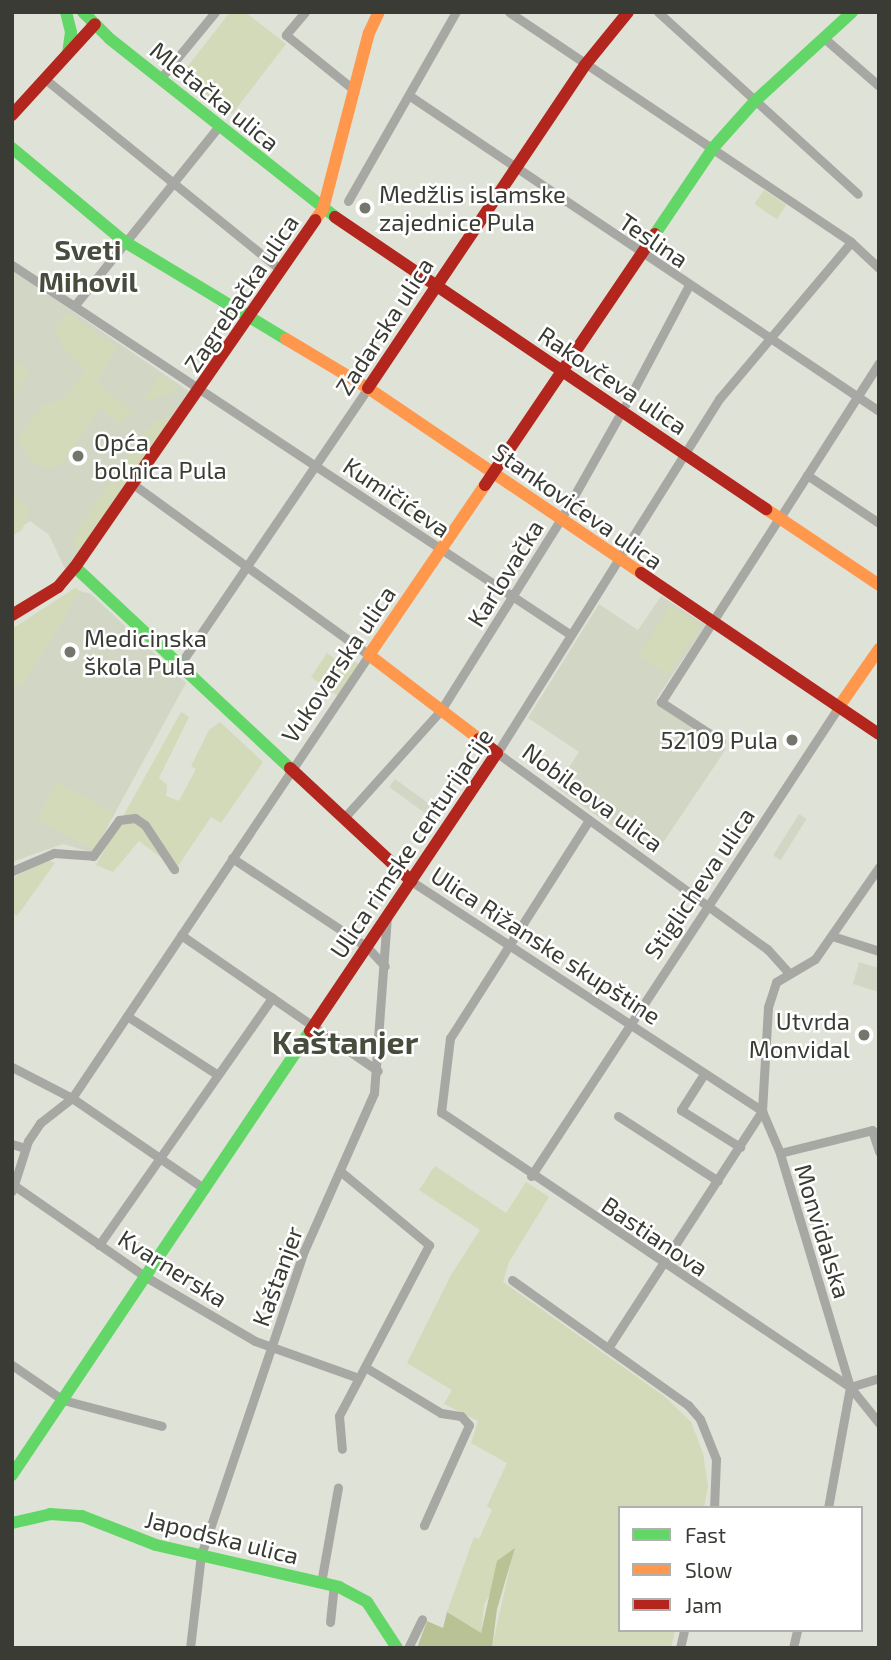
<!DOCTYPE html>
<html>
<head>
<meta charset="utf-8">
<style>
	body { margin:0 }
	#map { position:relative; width:891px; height:1660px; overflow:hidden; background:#dfe2d7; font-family:"Exo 2",sans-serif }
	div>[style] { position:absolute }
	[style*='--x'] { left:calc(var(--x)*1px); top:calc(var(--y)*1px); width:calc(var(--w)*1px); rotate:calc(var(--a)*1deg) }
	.built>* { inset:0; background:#d2d7c5; transform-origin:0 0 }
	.green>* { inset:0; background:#d2dab9; transform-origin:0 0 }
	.forest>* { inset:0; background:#b8c294 }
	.street>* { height:9px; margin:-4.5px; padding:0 4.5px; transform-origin:4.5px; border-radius:4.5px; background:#a7a8a3 }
	.fast>* { height:12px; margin:-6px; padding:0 6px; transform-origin:6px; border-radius:6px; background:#63d668 }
	.slow>* { height:12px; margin:-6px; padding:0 6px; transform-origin:6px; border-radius:6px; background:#ff974d }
	.jam>* { height:12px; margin:-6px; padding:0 6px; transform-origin:6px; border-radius:6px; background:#b3261e }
	.dots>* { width:19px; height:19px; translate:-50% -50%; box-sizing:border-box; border:4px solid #fff; border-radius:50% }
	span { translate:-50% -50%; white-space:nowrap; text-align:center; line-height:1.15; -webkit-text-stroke:5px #fff; paint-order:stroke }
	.street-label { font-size:24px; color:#3a3b34 }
	.poi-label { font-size:24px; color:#3a3b34 }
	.left { translate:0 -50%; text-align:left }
	.right { translate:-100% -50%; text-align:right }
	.quarter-label { font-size:28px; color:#484c3c; font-weight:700 }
	.district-label { font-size:32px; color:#484c3c; font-weight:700 }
	.frame { position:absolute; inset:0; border:14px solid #3a3b34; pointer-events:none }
	.legend { position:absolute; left:618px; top:1506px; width:245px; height:126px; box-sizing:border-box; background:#fff; border:2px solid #b0b1ae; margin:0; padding:9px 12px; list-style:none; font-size:21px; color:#3a3b34 }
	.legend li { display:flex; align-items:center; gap:14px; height:35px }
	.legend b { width:35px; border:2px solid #b0b1ae }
</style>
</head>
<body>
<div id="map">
	<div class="built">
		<div style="clip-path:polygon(12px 270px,193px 394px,66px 571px,49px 535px,30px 521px,12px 533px)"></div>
		<div style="clip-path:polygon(80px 591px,91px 594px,186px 683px,93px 853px,63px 844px,12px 862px,12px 681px,21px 686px)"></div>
		<div style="clip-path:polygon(661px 596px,706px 625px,655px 701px,726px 749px,654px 856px,556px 787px,579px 752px,528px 718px,599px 604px,638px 630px)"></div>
		<div style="left:395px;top:779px;width:57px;height:10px;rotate:36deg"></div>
		<div style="left:799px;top:814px;width:9px;height:49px;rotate:32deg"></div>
		<div style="clip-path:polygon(859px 962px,879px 968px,879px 992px,853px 984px)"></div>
	</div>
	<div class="green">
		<div style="clip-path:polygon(230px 12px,245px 12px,286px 44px,232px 114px,181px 75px)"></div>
		<div style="left:764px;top:190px;width:27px;height:17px;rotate:34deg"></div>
		<div style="clip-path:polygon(68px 313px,117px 348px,96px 382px,132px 412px,119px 424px,101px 408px,59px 466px,48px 468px,33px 462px,17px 440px,43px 405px,63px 400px,85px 370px,67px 352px,54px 331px)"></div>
		<div style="clip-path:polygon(12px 359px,30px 372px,12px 396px)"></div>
		<div style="clip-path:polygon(160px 375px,178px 387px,173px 393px,143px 401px)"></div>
		<div style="clip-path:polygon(169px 418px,176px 420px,76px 557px,75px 536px,107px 486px,146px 430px,155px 421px)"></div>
		<div style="clip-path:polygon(12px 496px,30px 509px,22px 530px,12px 536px)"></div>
		<div style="clip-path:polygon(75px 588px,80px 591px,21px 687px,12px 681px,12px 629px)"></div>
		<div style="left:671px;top:606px;width:36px;height:59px;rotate:34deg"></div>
		<div style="clip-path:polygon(327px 653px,338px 661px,344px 654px,360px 665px,338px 696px,311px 677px)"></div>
		<div style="clip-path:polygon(181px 712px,189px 717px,159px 778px,167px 785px,166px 796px,179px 801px,196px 769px,191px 766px,209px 730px,220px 722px,263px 762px,221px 823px,211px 817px,176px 869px,139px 841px,113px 872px,96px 865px)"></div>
		<div style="left:57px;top:782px;width:65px;height:42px;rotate:29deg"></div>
		<div style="clip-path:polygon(49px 860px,55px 863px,17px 916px,12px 913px,12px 878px)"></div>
		<div style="clip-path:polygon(435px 1166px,506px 1213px,526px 1182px,549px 1197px,509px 1262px,503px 1282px,664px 1396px,691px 1422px,703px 1453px,708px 1486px,704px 1508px,620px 1508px,620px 1630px,675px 1630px,671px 1648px,492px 1647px,514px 1549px,484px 1605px,481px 1634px,447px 1612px,474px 1537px,479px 1539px,492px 1510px,487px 1506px,507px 1463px,471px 1443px,478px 1421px,444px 1404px,452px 1390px,407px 1363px,451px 1275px,480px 1230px,419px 1190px)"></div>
	</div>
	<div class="forest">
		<div style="clip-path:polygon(515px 1548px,497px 1609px,492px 1648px,417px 1648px,427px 1621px,443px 1628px,447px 1612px,481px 1633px,497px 1561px)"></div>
	</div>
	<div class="street">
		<div style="--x:305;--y:12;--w:30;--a:130"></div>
		<div style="--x:286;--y:35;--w:86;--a:38.9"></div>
		<div style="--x:509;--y:12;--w:412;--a:33.9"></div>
		<div style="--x:851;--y:242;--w:38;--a:43"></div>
		<div style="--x:658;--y:12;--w:270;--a:42.3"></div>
		<div style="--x:824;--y:38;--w:73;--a:41.1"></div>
		<div style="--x:45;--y:79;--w:304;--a:39"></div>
		<div style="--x:160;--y:79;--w:87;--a:-50.6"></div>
		<div style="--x:410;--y:96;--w:565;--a:33.89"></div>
		<div style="--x:348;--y:201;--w:218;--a:-60.3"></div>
		<div style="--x:12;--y:265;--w:670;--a:33.5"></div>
		<div style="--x:75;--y:305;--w:228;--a:-51.2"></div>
		<div style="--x:626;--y:404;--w:132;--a:-62.1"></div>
		<div style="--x:807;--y:475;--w:87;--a:33.7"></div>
		<div style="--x:783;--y:513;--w:178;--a:-57.4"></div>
		<div style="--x:179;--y:666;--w:336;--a:-55.8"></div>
		<div style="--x:721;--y:741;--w:72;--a:-147"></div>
		<div style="--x:661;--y:702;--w:213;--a:-57.3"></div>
		<div style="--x:343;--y:819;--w:147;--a:-48"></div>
		<div style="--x:441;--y:710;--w:226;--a:-57.9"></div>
		<div style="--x:561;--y:519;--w:116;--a:-60.6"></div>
		<div style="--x:589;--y:820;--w:259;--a:122.5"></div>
		<div style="--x:450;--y:1038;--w:75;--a:96.9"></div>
		<div style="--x:441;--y:1112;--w:493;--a:33.9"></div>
		<div style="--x:850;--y:1387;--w:46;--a:51.1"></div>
		<div style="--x:232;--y:858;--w:162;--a:33.4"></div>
		<div style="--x:367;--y:947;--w:26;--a:47"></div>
		<div style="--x:12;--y:871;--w:46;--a:-23.2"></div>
		<div style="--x:54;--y:853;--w:39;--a:4"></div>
		<div style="--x:93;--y:856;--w:44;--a:-54.2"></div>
		<div style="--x:119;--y:820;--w:16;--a:-7"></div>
		<div style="--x:135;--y:818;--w:12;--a:35"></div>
		<div style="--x:145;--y:825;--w:53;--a:56.6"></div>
		<div style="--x:411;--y:881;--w:420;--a:33.2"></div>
		<div style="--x:762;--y:1111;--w:283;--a:123"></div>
		<div style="--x:181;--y:935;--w:239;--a:34.6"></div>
		<div style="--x:832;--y:936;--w:49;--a:17.7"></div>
		<div style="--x:788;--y:972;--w:31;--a:-132"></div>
		<div style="--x:767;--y:949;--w:334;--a:-144"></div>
		<div style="--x:497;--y:753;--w:418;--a:-57.9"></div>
		<div style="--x:719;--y:399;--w:205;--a:-49.9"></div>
		<div style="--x:127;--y:1016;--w:108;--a:33"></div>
		<div style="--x:12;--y:1067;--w:68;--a:27.3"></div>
		<div style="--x:72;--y:1098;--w:161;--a:34.4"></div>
		<div style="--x:704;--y:1074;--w:43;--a:122.6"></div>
		<div style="--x:681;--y:1110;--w:70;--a:32.1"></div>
		<div style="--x:618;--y:1116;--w:119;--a:33"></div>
		<div style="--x:12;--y:1144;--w:14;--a:17"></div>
		<div style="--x:780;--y:1153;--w:95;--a:-14"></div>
		<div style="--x:872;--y:1130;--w:23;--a:72"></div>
		<div style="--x:340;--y:1171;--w:116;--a:39.7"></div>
		<div style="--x:429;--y:1245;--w:193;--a:117.8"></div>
		<div style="--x:339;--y:1416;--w:33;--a:85"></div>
		<div style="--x:531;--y:1176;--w:560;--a:-56.74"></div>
		<div style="--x:15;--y:1186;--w:160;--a:34.8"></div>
		<div style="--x:146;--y:1277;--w:126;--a:30.4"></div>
		<div style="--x:255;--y:1341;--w:110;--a:19.6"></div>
		<div style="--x:12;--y:1191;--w:52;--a:-72.3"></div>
		<div style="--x:28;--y:1141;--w:22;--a:-56"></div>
		<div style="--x:40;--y:1123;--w:41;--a:-38"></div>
		<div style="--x:72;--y:1098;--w:533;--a:-56.16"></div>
		<div style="--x:369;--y:655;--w:290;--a:-144.1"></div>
		<div style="--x:99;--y:1245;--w:302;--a:-55"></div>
		<div style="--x:512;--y:1280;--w:216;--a:35.4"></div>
		<div style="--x:688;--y:1405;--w:18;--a:49"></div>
		<div style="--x:700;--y:1419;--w:43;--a:68.2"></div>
		<div style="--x:716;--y:1459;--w:49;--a:92.3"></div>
		<div style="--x:12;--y:1365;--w:62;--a:34.5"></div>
		<div style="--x:63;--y:1400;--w:102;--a:14.7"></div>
		<div style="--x:365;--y:1367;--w:89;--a:31.2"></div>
		<div style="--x:441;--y:1413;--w:20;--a:9"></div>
		<div style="--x:461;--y:1416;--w:12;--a:48"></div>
		<div style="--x:469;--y:1425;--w:110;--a:114.2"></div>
		<div style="--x:850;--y:1387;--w:30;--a:-17"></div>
		<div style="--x:828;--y:1508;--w:123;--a:-79.7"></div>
		<div style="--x:850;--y:1387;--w:244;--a:-106.7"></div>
		<div style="--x:780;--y:1153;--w:46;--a:-113.2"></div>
		<div style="--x:762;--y:1111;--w:104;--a:-86.7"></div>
		<div style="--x:768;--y:1007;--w:26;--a:-72"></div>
		<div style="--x:776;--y:982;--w:45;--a:-30.5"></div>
		<div style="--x:815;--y:959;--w:112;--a:-55.2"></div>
		<div style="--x:321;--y:1583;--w:97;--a:-79.9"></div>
		<div style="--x:330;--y:1622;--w:36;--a:-84"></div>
		<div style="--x:190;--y:1648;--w:94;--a:-83.3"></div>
		<div style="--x:201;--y:1555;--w:321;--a:-71.3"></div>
		<div style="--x:304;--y:1251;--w:173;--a:-66.1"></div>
		<div style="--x:374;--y:1093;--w:176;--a:-85.8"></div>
		<div style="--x:408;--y:1648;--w:32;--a:-64"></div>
		<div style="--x:680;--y:1648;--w:18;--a:-77"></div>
		<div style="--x:793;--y:1648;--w:18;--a:-77"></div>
	</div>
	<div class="fast">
		<div style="--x:66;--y:12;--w:21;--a:76"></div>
		<div style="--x:71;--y:32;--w:21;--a:98"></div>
		<div style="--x:83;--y:12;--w:38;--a:45"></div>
		<div style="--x:110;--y:39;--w:287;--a:38.3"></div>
		<div style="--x:12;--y:148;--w:147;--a:39.8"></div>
		<div style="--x:125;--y:242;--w:188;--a:31.1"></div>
		<div style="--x:655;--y:234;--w:104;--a:-56"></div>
		<div style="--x:713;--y:148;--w:63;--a:-48.2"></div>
		<div style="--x:755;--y:101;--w:132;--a:-42.5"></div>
		<div style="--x:75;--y:567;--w:294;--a:43.1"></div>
		<div style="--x:12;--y:1475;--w:535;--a:-56.13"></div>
		<div style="--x:12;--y:1523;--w:39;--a:-13"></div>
		<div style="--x:50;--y:1514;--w:32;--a:4"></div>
		<div style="--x:82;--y:1516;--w:79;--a:21.4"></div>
		<div style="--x:156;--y:1545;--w:188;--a:12.9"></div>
		<div style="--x:339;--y:1587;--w:32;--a:28"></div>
		<div style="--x:367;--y:1602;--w:55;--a:56.9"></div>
	</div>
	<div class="slow">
		<div style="--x:315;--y:220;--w:14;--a:-54"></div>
		<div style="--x:323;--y:209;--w:182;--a:-75.4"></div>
		<div style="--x:369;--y:33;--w:23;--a:-65"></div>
		<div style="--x:286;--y:339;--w:96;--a:30.9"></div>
		<div style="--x:368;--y:388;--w:330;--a:34.1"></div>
		<div style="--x:766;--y:509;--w:136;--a:33.9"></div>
		<div style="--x:838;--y:708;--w:72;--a:-55.2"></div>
		<div style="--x:479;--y:739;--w:138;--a:-142.6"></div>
		<div style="--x:369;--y:655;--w:206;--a:-55.7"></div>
	</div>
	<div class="jam">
		<div style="--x:12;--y:115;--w:123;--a:-47.6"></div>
		<div style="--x:335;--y:217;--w:521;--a:34.12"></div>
		<div style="--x:368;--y:388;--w:389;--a:-56.1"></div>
		<div style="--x:585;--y:65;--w:68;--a:-50.9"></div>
		<div style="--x:485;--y:485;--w:303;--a:-55.9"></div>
		<div style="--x:641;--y:573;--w:287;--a:34.1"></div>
		<div style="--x:12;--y:615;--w:54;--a:-31.3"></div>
		<div style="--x:58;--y:587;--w:26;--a:-50"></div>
		<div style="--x:75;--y:567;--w:422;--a:-55.3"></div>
		<div style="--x:290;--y:768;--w:166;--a:43"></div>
		<div style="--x:310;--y:1031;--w:335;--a:-56.1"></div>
		<div style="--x:497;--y:753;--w:23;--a:-142"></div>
	</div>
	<div class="dots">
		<div style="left:365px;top:208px;background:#74756d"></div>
		<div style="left:78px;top:456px;background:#74756d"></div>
		<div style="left:70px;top:652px;background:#74756d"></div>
		<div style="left:792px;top:740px;background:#74756d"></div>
		<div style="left:864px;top:1035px;background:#74756d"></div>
	</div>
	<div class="street-label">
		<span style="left:215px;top:96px;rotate:39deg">Mletačka ulica</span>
		<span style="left:654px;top:240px;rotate:34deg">Teslina</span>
		<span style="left:241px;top:293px;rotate:-56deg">Zagrebačka ulica</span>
		<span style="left:384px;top:326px;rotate:-57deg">Zadarska ulica</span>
		<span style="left:613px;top:380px;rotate:34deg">Rakovčeva ulica</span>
		<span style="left:397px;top:497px;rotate:34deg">Kumičićeva</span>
		<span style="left:578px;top:506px;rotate:35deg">Stankovićeva ulica</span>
		<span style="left:505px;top:573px;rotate:-58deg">Karlovačka</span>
		<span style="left:338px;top:664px;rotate:-56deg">Vukovarska ulica</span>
		<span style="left:593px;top:797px;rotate:36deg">Nobileova ulica</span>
		<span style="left:411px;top:843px;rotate:-56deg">Ulica rimske centurijacije</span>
		<span style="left:699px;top:883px;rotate:-56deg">Stiglicheva ulica</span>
		<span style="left:546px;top:945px;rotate:33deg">Ulica Rižanske skupštine</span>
		<span style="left:823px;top:1231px;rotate:73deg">Monvidalska</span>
		<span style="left:655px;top:1236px;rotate:34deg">Bastianova</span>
		<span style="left:173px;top:1268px;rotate:32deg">Kvarnerska</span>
		<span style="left:277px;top:1276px;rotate:-70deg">Kaštanjer</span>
		<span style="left:222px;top:1537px;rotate:14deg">Japodska ulica</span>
	</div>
	<div class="poi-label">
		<span class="left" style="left:379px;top:208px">Medžlis islamske<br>zajednice Pula</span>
		<span class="left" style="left:94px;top:456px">Opća<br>bolnica Pula</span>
		<span class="left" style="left:84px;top:652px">Medicinska<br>škola Pula</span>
		<span class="right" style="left:778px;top:740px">52109 Pula</span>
		<span class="right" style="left:850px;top:1035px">Utvrda<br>Monvidal</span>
	</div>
	<div class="quarter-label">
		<span style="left:88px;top:265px">Sveti<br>Mihovil</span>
	</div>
	<div class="district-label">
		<span style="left:345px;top:1041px">Kaštanjer</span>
	</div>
	<div class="frame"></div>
	<ul class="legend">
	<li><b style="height:9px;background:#63d668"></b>Fast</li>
	<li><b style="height:9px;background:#ff974d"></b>Slow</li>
	<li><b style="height:9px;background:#b3261e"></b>Jam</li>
	</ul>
</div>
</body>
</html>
